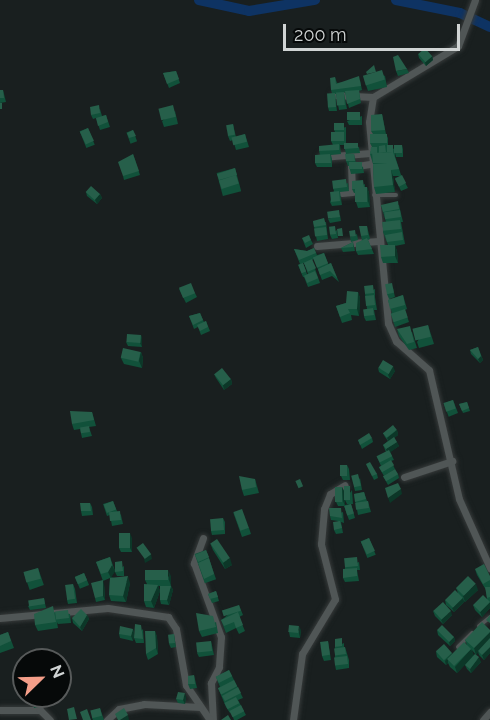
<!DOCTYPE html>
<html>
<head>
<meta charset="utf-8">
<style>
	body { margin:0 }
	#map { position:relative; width:490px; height:720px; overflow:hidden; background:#191f1f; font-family:Raleway,sans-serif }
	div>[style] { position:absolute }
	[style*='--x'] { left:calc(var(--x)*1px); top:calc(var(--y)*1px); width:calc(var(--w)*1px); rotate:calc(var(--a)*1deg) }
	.river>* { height:10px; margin:-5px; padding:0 5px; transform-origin:5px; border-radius:5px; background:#0e3363 }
	.roads { filter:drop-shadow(0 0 2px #363a3a) drop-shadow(0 0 2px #363a3a) }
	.service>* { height:4px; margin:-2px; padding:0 2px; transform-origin:2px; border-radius:2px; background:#505656 }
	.minor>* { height:7px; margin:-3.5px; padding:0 3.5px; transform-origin:3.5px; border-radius:3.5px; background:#505656 }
	.wall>* { inset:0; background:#11513a; transform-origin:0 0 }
	.shaded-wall>* { inset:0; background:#0c3728 }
	.building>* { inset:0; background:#265f4a; transform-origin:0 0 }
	span { translate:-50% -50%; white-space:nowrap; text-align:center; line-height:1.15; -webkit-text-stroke:4.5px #060909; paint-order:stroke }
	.north { position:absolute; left:12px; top:648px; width:60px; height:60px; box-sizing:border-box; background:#060909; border:2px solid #575a5a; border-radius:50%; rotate:67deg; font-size:16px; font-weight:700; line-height:24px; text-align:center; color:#d0d4d4 }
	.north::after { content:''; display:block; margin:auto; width:21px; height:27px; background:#f49e89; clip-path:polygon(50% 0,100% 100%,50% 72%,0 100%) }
	.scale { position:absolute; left:283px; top:24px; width:177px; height:27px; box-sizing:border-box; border:3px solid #d0d4d4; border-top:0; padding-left:8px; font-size:18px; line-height:21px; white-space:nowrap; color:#d0d4d4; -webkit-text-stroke:4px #060909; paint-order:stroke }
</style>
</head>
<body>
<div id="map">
	<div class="river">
		<div style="--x:199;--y:0;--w:51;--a:12.4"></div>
		<div style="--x:249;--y:11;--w:67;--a:-9.5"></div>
		<div style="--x:396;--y:0;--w:65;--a:11.5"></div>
		<div style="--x:460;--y:13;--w:33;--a:25"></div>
	</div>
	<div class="roads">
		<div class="service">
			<div style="--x:374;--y:195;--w:22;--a:0"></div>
			<div style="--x:479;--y:626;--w:14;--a:-39"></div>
			<div style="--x:458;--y:647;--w:20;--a:-45"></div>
		</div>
		<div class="minor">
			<div style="--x:475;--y:0;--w:49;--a:110.3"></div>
			<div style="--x:458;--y:46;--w:99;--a:149"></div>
			<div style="--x:373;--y:97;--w:25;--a:99"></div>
			<div style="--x:369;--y:122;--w:202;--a:84.6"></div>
			<div style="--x:388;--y:323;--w:20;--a:66"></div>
			<div style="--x:396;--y:341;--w:44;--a:41.3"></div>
			<div style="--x:429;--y:370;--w:132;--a:76.9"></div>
			<div style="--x:459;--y:499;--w:76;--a:65.8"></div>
			<div style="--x:335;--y:95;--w:38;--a:3"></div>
			<div style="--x:322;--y:157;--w:48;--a:-4.8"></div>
			<div style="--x:342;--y:193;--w:10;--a:-6"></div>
			<div style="--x:352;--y:192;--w:25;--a:-92"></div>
			<div style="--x:351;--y:167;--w:19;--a:-9"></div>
			<div style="--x:317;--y:246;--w:61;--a:-4.7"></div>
			<div style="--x:404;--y:477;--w:51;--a:-18.4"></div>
			<div style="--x:203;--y:538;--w:27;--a:110"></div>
			<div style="--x:194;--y:563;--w:79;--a:70"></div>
			<div style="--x:221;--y:637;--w:30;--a:94"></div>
			<div style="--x:219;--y:667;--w:18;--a:117"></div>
			<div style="--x:211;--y:683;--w:37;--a:87"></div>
			<div style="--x:0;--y:618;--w:108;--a:-5.3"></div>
			<div style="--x:108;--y:608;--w:61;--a:8.5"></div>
			<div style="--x:168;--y:617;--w:14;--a:56"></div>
			<div style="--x:176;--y:629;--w:57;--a:79.9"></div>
			<div style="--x:186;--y:685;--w:42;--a:55.6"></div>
			<div style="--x:0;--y:710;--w:40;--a:0"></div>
			<div style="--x:40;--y:710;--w:14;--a:45"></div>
			<div style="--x:107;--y:720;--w:16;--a:-43"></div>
			<div style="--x:119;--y:709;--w:25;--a:-11"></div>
			<div style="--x:144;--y:704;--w:56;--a:3.1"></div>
			<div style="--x:293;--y:720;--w:67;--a:-82.2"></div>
			<div style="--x:302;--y:654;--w:64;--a:-59"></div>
			<div style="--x:335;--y:599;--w:57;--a:-104.3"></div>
			<div style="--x:321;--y:544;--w:35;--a:-85"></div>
			<div style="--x:324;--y:509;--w:16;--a:-68"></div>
			<div style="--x:330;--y:494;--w:17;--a:-31"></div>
			<div style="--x:483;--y:720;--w:11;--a:-49"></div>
		</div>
	</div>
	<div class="wall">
		<div style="clip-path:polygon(418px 54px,432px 56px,433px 60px,426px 66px,419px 58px)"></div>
		<div style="clip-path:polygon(407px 69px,409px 73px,398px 76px,396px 71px)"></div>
		<div style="clip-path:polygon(176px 71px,180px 83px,169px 88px,163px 73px)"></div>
		<div style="clip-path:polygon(376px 72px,385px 76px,387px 87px,368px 91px,366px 85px)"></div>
		<div style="clip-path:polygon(335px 77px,337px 83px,360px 80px,362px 90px,359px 91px,361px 103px,349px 108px,345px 92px,344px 93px,347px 109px,339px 110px,336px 94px,335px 94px,337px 111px,329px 111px,328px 107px,332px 93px,331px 90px)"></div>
		<div style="clip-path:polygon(0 90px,3px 90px,6px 102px,0 103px)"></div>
		<div style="clip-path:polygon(100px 109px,102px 116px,106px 115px,110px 127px,100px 130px,96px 118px,93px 119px,91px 115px)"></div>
		<div style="clip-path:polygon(175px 111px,178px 124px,164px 127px,162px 121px)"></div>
		<div style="clip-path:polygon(382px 114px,386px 134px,388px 138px,388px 145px,394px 149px,402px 145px,403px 149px,403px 157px,396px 157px,395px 153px,395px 156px,401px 175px,408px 188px,401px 191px,395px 178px,400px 176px,393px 176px,395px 192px,376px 194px,374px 187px,373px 164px,370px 154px,372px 147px,370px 143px,373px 134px,371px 131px)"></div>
		<div style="clip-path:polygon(362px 116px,362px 125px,349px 125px,347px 121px)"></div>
		<div style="clip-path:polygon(233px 124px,236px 137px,245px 134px,249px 147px,236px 150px,233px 140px,230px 141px,228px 136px)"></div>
		<div style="clip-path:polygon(346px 127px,346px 143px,359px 147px,360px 153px,346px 154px,344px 145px,340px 145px,341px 154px,331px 155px,332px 159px,332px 167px,317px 167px,315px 163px,320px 155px,319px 151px,333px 145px,331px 141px,335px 132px,334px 130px)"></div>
		<div style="left:88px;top:128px;width:18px;height:9px;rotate:68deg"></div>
		<div style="left:133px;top:130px;width:12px;height:7px;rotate:70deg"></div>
		<div style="clip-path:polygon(133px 154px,140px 175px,124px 180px,123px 176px)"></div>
		<div style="clip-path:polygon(354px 154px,356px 163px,363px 167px,364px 173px,351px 174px,349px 166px,348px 166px,346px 161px)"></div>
		<div style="left:235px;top:168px;width:24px;height:19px;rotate:75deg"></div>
		<div style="clip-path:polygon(348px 183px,349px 191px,340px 192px,342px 205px,332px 206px,330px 202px,334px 191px,333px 188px)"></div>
		<div style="clip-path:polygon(365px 184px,365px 187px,367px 187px,369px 193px,370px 207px,358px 208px,356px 202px,355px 193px,354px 193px,352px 189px)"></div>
		<div style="clip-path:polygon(86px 192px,100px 194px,102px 198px,97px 204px,87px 196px)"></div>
		<div style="clip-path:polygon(381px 205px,399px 205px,403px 222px,401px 222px,405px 244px,395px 246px,397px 251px,398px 263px,383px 263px,381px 257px,388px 245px,383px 232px,386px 222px)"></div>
		<div style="clip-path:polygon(340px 215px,341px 221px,330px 223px,328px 219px)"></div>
		<div style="clip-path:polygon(313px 221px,326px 222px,328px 239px,317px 241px)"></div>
		<div style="clip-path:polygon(367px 226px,370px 239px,368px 240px,374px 254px,358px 255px,356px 251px,362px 240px,361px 236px)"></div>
		<div style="clip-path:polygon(337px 230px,338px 238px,332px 239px,330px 235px)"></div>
		<div style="clip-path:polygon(357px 234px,358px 240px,351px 242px,350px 237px)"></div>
		<div style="clip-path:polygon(302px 238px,311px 240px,313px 244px,306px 248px)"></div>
		<div style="clip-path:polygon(353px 242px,355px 251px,343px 252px,341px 248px)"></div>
		<div style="clip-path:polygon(evenodd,314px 248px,317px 255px,324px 253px,328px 264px,331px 263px,339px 282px,332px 276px,322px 280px,314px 259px,312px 260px,320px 283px,308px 287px,304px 277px,303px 277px,298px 265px,300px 264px,294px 249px,307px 251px,314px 248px,303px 263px,304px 263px,308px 274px,307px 274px,303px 263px)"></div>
		<div style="clip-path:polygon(393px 288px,395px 297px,389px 299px,387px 294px)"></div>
		<div style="clip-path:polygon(179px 289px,195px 293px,197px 297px,186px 303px)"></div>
		<div style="clip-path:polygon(375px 289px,375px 297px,377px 310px,374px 310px,376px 320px,366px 321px,364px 317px,367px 309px,365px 294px)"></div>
		<div style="clip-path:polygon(358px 292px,360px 298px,359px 316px,351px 315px,352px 320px,342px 323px,336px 306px,346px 303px)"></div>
		<div style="clip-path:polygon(403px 295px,407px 309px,405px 310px,409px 322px,395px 327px,391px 313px,392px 313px,388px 300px)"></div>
		<div style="clip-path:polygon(200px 313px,204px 322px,206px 321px,210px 331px,201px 335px,198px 327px,194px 329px,189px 316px)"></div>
		<div style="clip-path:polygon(428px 325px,434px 344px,419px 348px,417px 342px)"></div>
		<div style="clip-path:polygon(397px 329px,412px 332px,417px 348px,409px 350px,399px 336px)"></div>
		<div style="clip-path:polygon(141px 335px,142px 339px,142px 347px,128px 346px,126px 342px)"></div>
		<div style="clip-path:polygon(478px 347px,483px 360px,480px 363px,471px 354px,470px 350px)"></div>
		<div style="clip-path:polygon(141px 352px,143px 358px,142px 368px,124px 364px,121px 358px)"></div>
		<div style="clip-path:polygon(378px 368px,395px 371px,390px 379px,379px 372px)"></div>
		<div style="clip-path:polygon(214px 374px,231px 379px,232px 384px,224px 390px,216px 378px)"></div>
		<div style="left:453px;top:400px;width:14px;height:10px;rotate:69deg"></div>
		<div style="clip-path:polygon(467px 402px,470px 411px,463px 413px,459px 404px)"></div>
		<div style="clip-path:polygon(92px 412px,96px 426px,89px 427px,92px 436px,82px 438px,80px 429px,74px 430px,72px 424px)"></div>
		<div style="clip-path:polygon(397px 430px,398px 435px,394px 438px,399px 446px,390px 452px,394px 460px,391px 461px,395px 469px,384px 476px,381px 471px,379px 467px,381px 466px,377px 457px,386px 452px,383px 445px,388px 441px,385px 437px,383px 433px)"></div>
		<div style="clip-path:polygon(372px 438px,373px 442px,362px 449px,358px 440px)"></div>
		<div style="clip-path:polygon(366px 464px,377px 474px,378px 478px,374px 480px)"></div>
		<div style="clip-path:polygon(347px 465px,349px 469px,350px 480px,343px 480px,341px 476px)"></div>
		<div style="clip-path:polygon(398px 474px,399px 478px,388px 485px,383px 476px)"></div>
		<div style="clip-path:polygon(360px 478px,362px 490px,355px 491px,354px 487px)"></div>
		<div style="clip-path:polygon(255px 479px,259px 493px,244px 496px,242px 490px)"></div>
		<div style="clip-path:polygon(342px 487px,344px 491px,345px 505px,350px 504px,347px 504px,345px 500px,352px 490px,353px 504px,351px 504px,355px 518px,349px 520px,344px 506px,338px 506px,336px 502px)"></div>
		<div style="clip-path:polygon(364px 492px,367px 501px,368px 501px,369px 505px,371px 512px,358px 515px,354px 494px)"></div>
		<div style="clip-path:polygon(113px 501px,117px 511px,121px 515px,123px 524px,112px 526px,110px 515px,107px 516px,103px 504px)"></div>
		<div style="clip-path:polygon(90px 503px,92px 507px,93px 515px,82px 516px,81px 511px)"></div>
		<div style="clip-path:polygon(233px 512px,249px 528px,251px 534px,242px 537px)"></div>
		<div style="clip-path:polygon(343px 512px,344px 523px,341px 522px,343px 533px,336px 534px,334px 530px,338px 521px,331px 520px,330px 516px)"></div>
		<div style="clip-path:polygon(223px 518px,225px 522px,225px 534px,212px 535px,211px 531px)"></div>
		<div style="clip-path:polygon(132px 538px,132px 552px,121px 552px,119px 548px)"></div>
		<div style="left:369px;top:538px;width:18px;height:9px;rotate:68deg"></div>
		<div style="clip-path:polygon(210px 543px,232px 565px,225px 569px,213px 550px)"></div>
		<div style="left:206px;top:550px;width:31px;height:12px;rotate:71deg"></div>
		<div style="clip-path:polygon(110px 557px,115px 571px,111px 577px,130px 583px,126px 602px,111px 601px,109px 595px,110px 578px,103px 581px,96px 562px)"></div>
		<div style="clip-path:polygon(359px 562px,360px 570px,357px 570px,359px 581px,345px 582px,343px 578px,345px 569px,345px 567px)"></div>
		<div style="clip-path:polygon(124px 566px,124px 576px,117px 576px,115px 572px)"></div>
		<div style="left:38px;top:568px;width:18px;height:15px;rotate:71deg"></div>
		<div style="clip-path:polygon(475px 569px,490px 576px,490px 608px,482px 617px,475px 610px,473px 605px,487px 599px,486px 590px,477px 575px)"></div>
		<div style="left:84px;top:573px;width:13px;height:10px;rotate:67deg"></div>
		<div style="clip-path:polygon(171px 576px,171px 586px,173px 590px,169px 605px,161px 604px,160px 600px,160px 586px,158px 586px,160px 591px,154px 608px,146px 607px,144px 601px,147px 584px,145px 580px)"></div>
		<div style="clip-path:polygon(73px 584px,75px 589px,77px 603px,68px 604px,67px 600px)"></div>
		<div style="clip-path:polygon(104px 584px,105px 600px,96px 602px,95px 598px)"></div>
		<div style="clip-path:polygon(456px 588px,478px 590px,465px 602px,463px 600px,464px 602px,454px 612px,446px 605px,445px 600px,458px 593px)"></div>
		<div style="clip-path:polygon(216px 591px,219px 601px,212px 603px,208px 594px)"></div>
		<div style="clip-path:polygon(44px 598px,46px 608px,30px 610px,28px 606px)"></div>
		<div style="clip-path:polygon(239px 605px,243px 615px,239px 617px,245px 631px,239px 634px,236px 628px,226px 633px,221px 620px,224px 618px)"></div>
		<div style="clip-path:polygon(433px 611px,452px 615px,443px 624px,435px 616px)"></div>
		<div style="clip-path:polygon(55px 612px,70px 614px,71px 623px,58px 624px,57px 622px,58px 628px,38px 631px,35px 625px)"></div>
		<div style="clip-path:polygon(87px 615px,89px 619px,82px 631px,73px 623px,72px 618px)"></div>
		<div style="clip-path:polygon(216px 622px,218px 633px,202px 637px,199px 631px)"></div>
		<div style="clip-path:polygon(133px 629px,134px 633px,133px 641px,120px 638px,119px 634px)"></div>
		<div style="clip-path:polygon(143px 629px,144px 643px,136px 643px,134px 638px)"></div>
		<div style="clip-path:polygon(301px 630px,300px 638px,290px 637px,289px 632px)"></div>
		<div style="clip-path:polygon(437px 630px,454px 637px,455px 641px,450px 646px,438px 635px)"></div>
		<div style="clip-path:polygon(155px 631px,157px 637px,158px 654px,148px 660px,146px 654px)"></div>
		<div style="clip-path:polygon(8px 632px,14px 648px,0 653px,0 635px)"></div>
		<div style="clip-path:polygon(490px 632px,490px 653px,484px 660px,479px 655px,478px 652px,476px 655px,472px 650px,473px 655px,481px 662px,471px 673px,467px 669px,465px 665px,472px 657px,457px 673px,450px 667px,448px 663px,446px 665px,437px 657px,436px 652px,452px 653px,452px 655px,467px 645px,465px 640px)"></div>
		<div style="clip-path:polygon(174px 634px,176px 647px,171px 648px,169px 644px)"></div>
		<div style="clip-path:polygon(211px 641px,214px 655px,199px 657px,197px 653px)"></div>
		<div style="clip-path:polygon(328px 641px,331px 660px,324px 661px,322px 656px)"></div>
		<div style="clip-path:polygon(344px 643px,344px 647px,345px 647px,349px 660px,349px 668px,336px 670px,335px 665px,335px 647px)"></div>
		<div style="clip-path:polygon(229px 670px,243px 698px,238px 700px,246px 715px,237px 720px,234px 720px,231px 712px,230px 713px,226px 707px,218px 688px,220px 687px,216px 677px)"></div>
		<div style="clip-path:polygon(194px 675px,197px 688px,190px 689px,188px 684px)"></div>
		<div style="clip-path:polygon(41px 696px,44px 706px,34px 708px,31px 697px)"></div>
		<div style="clip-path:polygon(186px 697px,185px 704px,178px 703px,176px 699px)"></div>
		<div style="clip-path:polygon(100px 708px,104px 720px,93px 720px,92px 718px)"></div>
	</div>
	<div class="shaded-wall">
		<div style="clip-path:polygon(432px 56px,433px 60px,426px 66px,425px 62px)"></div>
		<div style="clip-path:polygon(391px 170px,393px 176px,395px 192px,393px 185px)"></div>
		<div style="clip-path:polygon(367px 187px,369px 193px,370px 207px,368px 201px)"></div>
		<div style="clip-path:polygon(100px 194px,102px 198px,97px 204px,95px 200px)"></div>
		<div style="clip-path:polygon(395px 245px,397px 251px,398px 263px,395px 256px)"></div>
		<div style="clip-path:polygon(358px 292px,360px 298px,359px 316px,357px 309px)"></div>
		<div style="clip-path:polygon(141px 335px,142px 339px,142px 347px,140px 343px)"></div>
		<div style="clip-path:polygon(141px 352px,143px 358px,142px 368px,139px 361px)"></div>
		<div style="clip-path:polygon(481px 356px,483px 360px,480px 363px,478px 359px)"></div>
		<div style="clip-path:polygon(393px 366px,395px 371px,390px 379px,388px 375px)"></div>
		<div style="clip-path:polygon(231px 379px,232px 384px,224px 390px,223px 385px)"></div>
		<div style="clip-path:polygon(397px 430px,398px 435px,389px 442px,387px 438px)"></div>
		<div style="clip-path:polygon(397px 442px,399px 446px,388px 454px,386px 449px)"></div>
		<div style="clip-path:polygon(342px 487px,344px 491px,345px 506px,343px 501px)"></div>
		<div style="clip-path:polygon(401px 489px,402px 494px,390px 503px,388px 498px)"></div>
		<div style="clip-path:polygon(130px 533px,132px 538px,132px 552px,130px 548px)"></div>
		<div style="clip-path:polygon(151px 554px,152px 559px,145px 563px,144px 559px)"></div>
		<div style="clip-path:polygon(230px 558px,232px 565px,225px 569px,223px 563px)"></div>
		<div style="clip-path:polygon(112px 565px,115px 571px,111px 578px,108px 572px)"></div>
		<div style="clip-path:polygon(168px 570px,171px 576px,171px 586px,169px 580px)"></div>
		<div style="clip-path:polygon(128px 576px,130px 583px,126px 602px,123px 596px)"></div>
		<div style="clip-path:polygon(103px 580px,104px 584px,105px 600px,103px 596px)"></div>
		<div style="clip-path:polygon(476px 584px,478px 590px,465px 602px,463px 596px)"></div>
		<div style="clip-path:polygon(158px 585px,160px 591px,154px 608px,151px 601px)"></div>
		<div style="clip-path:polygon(171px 586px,173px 590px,169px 605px,167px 600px)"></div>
		<div style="clip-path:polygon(463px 598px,464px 602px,454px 612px,452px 608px)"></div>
		<div style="clip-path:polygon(490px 602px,490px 608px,482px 617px,480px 612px)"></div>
		<div style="clip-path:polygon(451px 611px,452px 615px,443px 624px,441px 620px)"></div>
		<div style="clip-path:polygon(87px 615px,89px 619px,82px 631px,80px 627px)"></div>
		<div style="clip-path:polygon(299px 626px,301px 630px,300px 638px,299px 633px)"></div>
		<div style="clip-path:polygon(133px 629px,134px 633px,133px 641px,131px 636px)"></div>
		<div style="clip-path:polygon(155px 631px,157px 637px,158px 654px,156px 648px)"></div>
		<div style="clip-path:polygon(490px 632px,490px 640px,476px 655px,474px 648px)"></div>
		<div style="clip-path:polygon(454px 637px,455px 641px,450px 646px,449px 642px)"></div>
		<div style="clip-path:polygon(490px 647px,490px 653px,484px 660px,482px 655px)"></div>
		<div style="clip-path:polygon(471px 649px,474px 655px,457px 673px,455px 667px)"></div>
		<div style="clip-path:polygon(452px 653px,453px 657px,448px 660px,448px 663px,446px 665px,445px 661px)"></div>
		<div style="clip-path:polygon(479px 657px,481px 662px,471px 673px,470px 669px)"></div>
		<div style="clip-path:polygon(185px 693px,186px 697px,185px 704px,183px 700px)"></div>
		<div style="clip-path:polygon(128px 715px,129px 720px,120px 720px)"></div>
	</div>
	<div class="building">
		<div style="left:425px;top:48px;width:11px;height:9px;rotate:49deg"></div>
		<div style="clip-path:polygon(398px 55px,407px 69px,396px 71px,393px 57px)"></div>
		<div style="clip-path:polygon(374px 65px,376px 72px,367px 74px,366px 72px)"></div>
		<div style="left:382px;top:70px;width:10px;height:20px;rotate:73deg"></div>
		<div style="clip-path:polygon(176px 71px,179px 79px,167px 84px,163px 73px)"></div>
		<div style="clip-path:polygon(359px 76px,361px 86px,331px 90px,330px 78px,335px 77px,336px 84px)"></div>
		<div style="clip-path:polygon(0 90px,3px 90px,4px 98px,0 98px)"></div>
		<div style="clip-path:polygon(359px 90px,360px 99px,347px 104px,345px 91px)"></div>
		<div style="left:344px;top:92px;width:13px;height:8px;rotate:86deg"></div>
		<div style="left:335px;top:93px;width:14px;height:8px;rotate:86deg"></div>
		<div style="left:0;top:103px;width:2px;height:6px"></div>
		<div style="clip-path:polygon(99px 105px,100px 113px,91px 115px,90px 107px)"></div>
		<div style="left:173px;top:105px;width:12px;height:15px;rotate:76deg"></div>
		<div style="left:360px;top:112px;width:8px;height:13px;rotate:90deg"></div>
		<div style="clip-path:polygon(382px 114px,385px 130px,371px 131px,371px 115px)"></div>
		<div style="clip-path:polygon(106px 115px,108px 122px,98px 126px,96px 118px)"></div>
		<div style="left:334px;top:123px;width:10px;height:7px"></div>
		<div style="left:233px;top:124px;width:11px;height:7px;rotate:80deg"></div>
		<div style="left:88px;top:128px;width:14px;height:9px;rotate:65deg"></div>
		<div style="clip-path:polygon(133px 130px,136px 136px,129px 138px,127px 133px)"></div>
		<div style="left:331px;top:132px;width:13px;height:9px"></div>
		<div style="left:245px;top:134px;width:8px;height:14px;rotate:76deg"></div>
		<div style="left:370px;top:134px;width:17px;height:9px"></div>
		<div style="clip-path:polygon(344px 143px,358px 143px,358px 148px,344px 149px)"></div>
		<div style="clip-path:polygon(339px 144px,339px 150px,319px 151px,319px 146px)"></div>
		<div style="clip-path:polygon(385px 145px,386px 152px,379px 153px,379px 146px)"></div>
		<div style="left:387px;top:145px;width:6px;height:7px"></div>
		<div style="left:394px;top:145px;width:8px;height:8px"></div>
		<div style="clip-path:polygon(371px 147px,377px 147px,377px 153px,370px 154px)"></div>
		<div style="clip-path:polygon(393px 152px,399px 169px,391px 170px,393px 185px,374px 187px,373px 164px,387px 163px,373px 163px,372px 153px)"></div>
		<div style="clip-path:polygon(133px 154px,139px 171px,123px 176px,118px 162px)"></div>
		<div style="clip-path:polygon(330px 154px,331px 163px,315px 163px,315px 155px)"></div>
		<div style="clip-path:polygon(345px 154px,354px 154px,355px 161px,346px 161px)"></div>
		<div style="left:362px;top:162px;width:7px;height:13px;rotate:90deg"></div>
		<div style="clip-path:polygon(235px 168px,237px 175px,219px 180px,217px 174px)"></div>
		<div style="left:236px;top:175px;width:9px;height:18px;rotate:72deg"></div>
		<div style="left:402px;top:175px;width:9px;height:8px;rotate:63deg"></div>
		<div style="left:346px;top:179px;width:8px;height:14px;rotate:83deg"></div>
		<div style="clip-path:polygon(363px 180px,364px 187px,355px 187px,355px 189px,352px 189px,352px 181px)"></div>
		<div style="left:91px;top:186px;width:12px;height:8px;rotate:42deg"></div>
		<div style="left:355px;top:187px;width:12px;height:15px"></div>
		<div style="left:339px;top:191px;width:10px;height:9px;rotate:84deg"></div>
		<div style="clip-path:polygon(398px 201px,399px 209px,383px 212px,381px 205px)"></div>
		<div style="left:339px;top:210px;width:7px;height:12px;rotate:82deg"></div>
		<div style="left:400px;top:210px;width:7px;height:16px;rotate:82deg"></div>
		<div style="clip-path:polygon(324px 218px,326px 225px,314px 227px,313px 221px)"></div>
		<div style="left:400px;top:220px;width:9px;height:18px;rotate:84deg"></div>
		<div style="left:335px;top:226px;width:8px;height:6px;rotate:83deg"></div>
		<div style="clip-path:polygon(359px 226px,367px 226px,368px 235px,361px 236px)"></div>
		<div style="left:326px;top:227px;width:8px;height:12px;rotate:83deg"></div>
		<div style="clip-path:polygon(342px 228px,343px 236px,338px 236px,337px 229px)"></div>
		<div style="left:355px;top:230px;width:6px;height:6px;rotate:81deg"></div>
		<div style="clip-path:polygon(402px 232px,403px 240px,387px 242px,385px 235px)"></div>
		<div style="clip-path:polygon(309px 235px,311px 240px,305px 243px,302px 238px)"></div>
		<div style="clip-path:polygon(367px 238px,372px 249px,356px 251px,356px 243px)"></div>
		<div style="clip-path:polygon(353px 242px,353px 247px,341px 248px)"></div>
		<div style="clip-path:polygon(380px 245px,395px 245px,395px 256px,381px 257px)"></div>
		<div style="clip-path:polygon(314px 248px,316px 253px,299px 260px,294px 249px,307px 251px)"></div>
		<div style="left:324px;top:253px;width:11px;height:12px;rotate:68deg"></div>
		<div style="left:312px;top:259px;width:10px;height:9px;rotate:66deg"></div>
		<div style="left:303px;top:263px;width:9px;height:5px;rotate:69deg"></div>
		<div style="clip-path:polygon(331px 263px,337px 278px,330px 271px,320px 275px,318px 269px)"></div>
		<div style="left:315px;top:271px;width:8px;height:12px;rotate:67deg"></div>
		<div style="left:191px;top:283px;width:11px;height:13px;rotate:68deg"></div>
		<div style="left:392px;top:283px;width:10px;height:7px;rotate:79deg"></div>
		<div style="left:373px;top:285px;width:8px;height:9px;rotate:83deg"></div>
		<div style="clip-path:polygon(347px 291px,358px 292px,357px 309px,348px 309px,350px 313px,340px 317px,336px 306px,346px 303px)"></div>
		<div style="left:374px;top:295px;width:10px;height:9px;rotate:84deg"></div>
		<div style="clip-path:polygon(403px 295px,405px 305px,390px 309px,388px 300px)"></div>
		<div style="left:373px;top:308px;width:7px;height:10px;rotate:82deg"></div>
		<div style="left:405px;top:309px;width:9px;height:15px;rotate:72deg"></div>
		<div style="clip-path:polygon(200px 313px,203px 320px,193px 325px,189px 316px)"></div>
		<div style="clip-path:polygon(206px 321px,208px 327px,200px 331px,197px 325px)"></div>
		<div style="left:428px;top:325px;width:12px;height:16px;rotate:76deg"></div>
		<div style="clip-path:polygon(410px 326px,414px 342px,407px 344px,397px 329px)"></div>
		<div style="left:127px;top:334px;width:14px;height:8px;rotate:4deg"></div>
		<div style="clip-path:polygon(478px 347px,481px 356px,478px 359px,470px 350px)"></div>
		<div style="left:123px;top:348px;width:18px;height:10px;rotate:13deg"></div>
		<div style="left:383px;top:360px;width:12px;height:9px;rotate:31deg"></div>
		<div style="left:222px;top:368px;width:14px;height:10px;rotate:51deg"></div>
		<div style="left:453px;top:400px;width:9px;height:10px;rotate:72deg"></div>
		<div style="clip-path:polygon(467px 402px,469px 408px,462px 411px,459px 404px)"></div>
		<div style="clip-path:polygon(70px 411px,92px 412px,94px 420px,72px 424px)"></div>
		<div style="left:393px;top:425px;width:6px;height:13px;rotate:51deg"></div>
		<div style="left:89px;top:426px;width:6px;height:9px;rotate:81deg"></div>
		<div style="clip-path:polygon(369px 433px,372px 438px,360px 445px,358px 440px)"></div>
		<div style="clip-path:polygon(394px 437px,397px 442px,386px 449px,383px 445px)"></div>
		<div style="left:389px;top:450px;width:7px;height:14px;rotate:63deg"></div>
		<div style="left:391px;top:460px;width:6px;height:14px;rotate:59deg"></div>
		<div style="clip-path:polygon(370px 462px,377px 474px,372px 476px,366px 464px)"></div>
		<div style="left:340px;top:465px;width:7px;height:11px"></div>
		<div style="left:395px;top:469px;width:6px;height:14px;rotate:59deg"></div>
		<div style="left:358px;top:474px;width:12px;height:7px;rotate:76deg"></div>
		<div style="clip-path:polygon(239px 476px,255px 479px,256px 487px,242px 490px)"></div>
		<div style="left:300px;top:479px;width:8px;height:5px;rotate:67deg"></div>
		<div style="clip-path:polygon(398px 483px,401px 489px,388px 498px,385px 488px)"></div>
		<div style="left:344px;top:486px;width:6px;height:14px"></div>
		<div style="left:335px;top:487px;width:7px;height:15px"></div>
		<div style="clip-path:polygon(364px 492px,366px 499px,355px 502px,354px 494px)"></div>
		<div style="left:113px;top:501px;width:9px;height:10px;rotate:69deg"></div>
		<div style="left:368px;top:501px;width:7px;height:13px;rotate:82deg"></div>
		<div style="clip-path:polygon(80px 503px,90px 503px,91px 511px,81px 511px)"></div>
		<div style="left:351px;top:504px;width:10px;height:7px;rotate:73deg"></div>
		<div style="clip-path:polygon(329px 508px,341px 508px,342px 518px,330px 516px)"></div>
		<div style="left:242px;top:509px;width:20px;height:9px;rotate:70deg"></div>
		<div style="left:120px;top:511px;width:9px;height:11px;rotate:84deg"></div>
		<div style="left:223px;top:518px;width:12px;height:13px;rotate:85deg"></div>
		<div style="clip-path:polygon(340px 521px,342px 528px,334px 530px,333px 522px)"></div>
		<div style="left:119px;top:533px;width:11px;height:15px"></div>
		<div style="left:369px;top:538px;width:14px;height:9px;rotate:65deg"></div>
		<div style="left:217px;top:539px;width:23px;height:8px;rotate:56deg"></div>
		<div style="left:143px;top:543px;width:14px;height:8px;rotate:54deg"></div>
		<div style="left:206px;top:550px;width:8px;height:12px;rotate:67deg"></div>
		<div style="clip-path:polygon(110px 557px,112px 565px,108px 572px,101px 574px,96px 562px)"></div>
		<div style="left:357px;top:557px;width:9px;height:13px;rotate:84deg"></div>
		<div style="clip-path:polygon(209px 558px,214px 574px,204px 579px,198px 563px)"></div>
		<div style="clip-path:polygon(122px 561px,123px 571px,115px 572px,115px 562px)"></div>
		<div style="clip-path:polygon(484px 564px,490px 576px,490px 580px,483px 584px,475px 569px)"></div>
		<div style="left:38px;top:568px;width:11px;height:15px;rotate:75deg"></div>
		<div style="clip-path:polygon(357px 568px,357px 576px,343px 578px,343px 569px)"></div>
		<div style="left:145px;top:570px;width:23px;height:10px"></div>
		<div style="left:84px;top:573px;width:8px;height:10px;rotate:67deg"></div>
		<div style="clip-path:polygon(128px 576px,123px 596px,109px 595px,110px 578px)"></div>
		<div style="left:468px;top:576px;width:11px;height:17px;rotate:45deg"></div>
		<div style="clip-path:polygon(103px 580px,103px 596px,95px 598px,91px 583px)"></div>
		<div style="left:73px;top:584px;width:15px;height:8px;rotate:82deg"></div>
		<div style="clip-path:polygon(144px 584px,158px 585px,151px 601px,144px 601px)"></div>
		<div style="clip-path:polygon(160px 586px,171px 586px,167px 600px,160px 600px)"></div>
		<div style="clip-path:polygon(485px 587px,490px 587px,490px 597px,487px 598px)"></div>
		<div style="left:455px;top:590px;width:11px;height:14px;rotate:45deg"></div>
		<div style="clip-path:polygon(216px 591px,218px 597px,210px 599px,208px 594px)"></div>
		<div style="left:483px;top:595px;width:10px;height:14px;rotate:45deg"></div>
		<div style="left:44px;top:598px;width:6px;height:16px;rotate:81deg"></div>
		<div style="left:443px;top:602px;width:12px;height:13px;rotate:48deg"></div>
		<div style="left:239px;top:605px;width:6px;height:18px;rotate:72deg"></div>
		<div style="clip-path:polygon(53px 606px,56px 622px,35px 625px,34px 614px)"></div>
		<div style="clip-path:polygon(81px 609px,87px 615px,80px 627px,72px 618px)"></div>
		<div style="left:68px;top:610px;width:8px;height:13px;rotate:83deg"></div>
		<div style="clip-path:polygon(238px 612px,243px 625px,236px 628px,234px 622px,224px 626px,221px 620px)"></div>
		<div style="clip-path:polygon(196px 613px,213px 616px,216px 627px,199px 631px)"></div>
		<div style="clip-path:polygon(490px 615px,490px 623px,486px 620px)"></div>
		<div style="clip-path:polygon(482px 622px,490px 630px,490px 632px,474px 648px,465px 640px)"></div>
		<div style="clip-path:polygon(135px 624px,141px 625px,143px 639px,134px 638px)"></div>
		<div style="left:289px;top:625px;width:10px;height:7px;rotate:6deg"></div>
		<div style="left:442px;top:625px;width:17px;height:7px;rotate:45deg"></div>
		<div style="clip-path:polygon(120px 626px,133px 629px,131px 636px,119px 634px)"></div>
		<div style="clip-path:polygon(145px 631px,155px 631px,156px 648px,146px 654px)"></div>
		<div style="clip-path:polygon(8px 632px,11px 641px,0 646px,0 635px)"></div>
		<div style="left:174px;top:634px;width:9px;height:6px;rotate:84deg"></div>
		<div style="clip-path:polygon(342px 638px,342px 646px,335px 647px,335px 639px)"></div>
		<div style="clip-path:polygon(490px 638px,490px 647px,482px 655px,478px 651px)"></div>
		<div style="left:211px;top:641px;width:10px;height:15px;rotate:84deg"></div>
		<div style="left:328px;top:641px;width:14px;height:8px;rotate:82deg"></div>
		<div style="left:464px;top:642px;width:10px;height:24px;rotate:45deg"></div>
		<div style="left:444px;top:644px;width:12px;height:11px;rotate:48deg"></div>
		<div style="left:345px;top:647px;width:7px;height:11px;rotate:82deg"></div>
		<div style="clip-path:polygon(475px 654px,479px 657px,470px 669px,465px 665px)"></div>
		<div style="left:347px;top:656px;width:8px;height:13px;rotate:83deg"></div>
		<div style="left:229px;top:670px;width:7px;height:15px;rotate:63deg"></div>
		<div style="clip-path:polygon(194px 675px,195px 684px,188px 684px,188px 676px)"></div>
		<div style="left:234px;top:680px;width:7px;height:18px;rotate:63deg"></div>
		<div style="clip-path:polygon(238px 687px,241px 693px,225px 701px,222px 696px)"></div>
		<div style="clip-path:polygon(178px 692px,185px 693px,183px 700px,176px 699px)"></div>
		<div style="clip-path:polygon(35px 696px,41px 696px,42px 701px,33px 704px,31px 697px)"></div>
		<div style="left:236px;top:697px;width:7px;height:13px;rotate:63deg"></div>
		<div style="left:241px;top:705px;width:7px;height:13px;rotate:63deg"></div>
		<div style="clip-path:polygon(74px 707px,77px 719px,69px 720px,67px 709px)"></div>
		<div style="left:100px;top:708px;width:8px;height:10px;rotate:76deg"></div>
		<div style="clip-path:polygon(124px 708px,128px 715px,120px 720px,118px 720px,115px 714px)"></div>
		<div style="clip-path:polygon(87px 709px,91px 720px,83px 720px,80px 712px)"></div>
		<div style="clip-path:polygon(228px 715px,231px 720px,221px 720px)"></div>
	</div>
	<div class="north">N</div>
	<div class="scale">200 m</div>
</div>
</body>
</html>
